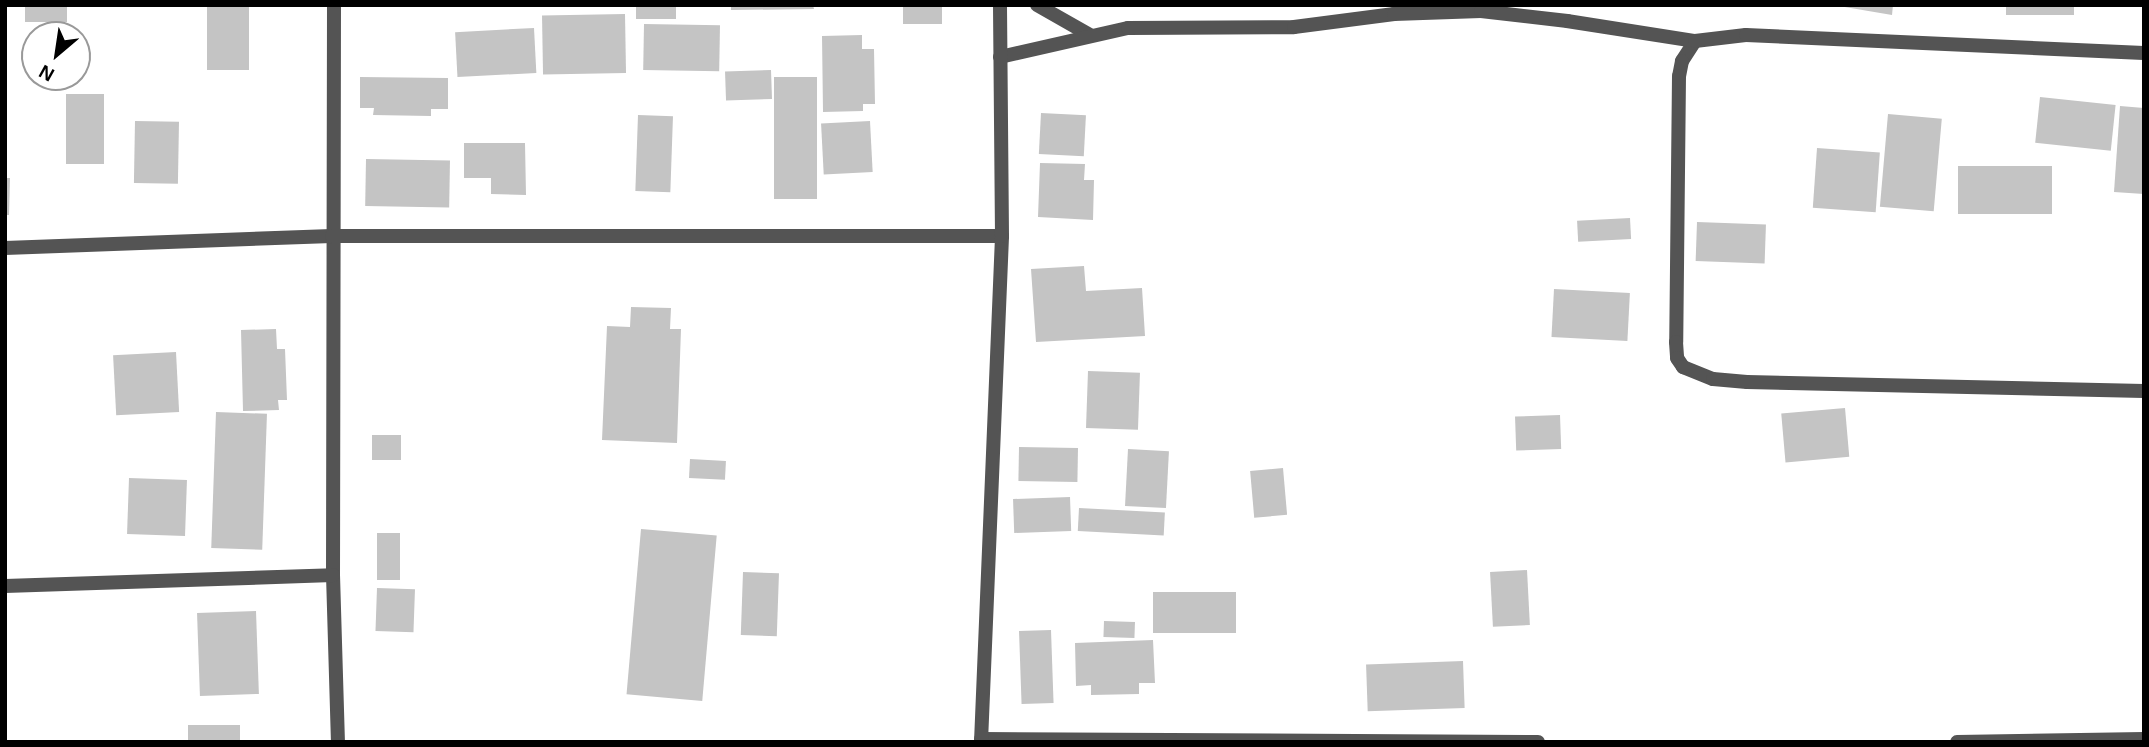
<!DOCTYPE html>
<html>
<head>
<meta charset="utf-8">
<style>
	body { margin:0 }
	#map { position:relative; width:2149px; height:747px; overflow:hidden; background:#fff; font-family:Helvetica,sans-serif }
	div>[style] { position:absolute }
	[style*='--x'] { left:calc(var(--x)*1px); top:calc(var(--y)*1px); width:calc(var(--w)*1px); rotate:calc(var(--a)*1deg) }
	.building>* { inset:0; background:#c4c4c4; transform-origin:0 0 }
	.minor>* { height:14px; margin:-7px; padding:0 7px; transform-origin:7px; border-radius:7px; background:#545454 }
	span { translate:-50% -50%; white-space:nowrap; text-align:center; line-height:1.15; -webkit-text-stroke:5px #fff; paint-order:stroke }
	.frame { position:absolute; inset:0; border:7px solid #000; pointer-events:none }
	.north { position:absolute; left:21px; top:21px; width:70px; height:70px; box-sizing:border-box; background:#fff; border:2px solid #999; border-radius:50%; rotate:209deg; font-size:19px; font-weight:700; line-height:28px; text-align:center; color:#000 }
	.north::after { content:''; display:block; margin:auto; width:24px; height:32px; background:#000; clip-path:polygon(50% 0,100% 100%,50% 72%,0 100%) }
</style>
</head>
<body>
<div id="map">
	<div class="building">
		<div style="left:25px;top:5px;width:42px;height:17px"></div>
		<div style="left:207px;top:5px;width:42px;height:65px"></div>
		<div style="left:636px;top:5px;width:40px;height:14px"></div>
		<div style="clip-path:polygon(731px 5px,813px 5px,814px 9px,731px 10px)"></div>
		<div style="left:903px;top:5px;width:39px;height:19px"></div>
		<div style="clip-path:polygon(1833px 5px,1893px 5px,1892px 15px)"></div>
		<div style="left:2006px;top:5px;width:68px;height:10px"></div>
		<div style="left:625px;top:14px;width:59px;height:83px;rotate:89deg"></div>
		<div style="left:644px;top:24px;width:76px;height:46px;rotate:1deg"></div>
		<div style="left:534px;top:28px;width:45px;height:79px;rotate:87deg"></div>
		<div style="clip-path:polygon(862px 35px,862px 49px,874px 49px,875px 104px,863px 104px,863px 111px,823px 112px,822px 36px)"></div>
		<div style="left:771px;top:70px;width:29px;height:46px;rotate:88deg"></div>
		<div style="clip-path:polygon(360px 77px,448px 78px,448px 109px,431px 109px,431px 116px,373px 115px,374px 108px,360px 108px)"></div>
		<div style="left:774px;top:77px;width:43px;height:122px"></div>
		<div style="left:66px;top:94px;width:38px;height:70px"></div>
		<div style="left:2040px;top:97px;width:76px;height:46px;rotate:6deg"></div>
		<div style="clip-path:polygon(2120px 106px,2144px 108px,2144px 194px,2114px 192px)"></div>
		<div style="left:1041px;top:113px;width:45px;height:41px;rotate:3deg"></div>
		<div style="left:1888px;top:114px;width:54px;height:93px;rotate:5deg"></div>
		<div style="left:638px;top:115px;width:35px;height:76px;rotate:2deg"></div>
		<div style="left:135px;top:121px;width:44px;height:62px;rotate:1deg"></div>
		<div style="left:870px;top:121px;width:51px;height:49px;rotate:87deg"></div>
		<div style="clip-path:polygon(464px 143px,525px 143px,526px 195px,491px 194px,491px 178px,464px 178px)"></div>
		<div style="left:1817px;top:148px;width:63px;height:60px;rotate:4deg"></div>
		<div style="left:366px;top:159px;width:84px;height:47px;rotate:1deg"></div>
		<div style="clip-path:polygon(1040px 163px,1085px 164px,1084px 180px,1094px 180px,1093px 220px,1038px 217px)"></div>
		<div style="left:1958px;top:166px;width:94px;height:48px"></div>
		<div style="clip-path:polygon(5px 178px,10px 178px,9px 215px,5px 215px)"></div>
		<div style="left:1630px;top:218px;width:21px;height:53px;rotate:87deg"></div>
		<div style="left:1697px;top:222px;width:69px;height:39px;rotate:2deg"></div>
		<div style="clip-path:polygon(1084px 266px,1086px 291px,1142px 288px,1145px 336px,1036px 342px,1031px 269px)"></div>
		<div style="left:1554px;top:289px;width:76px;height:48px;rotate:3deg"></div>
		<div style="clip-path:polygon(631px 307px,671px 308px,670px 329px,681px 329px,677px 443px,602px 440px,607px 326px,630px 327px)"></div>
		<div style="clip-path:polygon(276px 329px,277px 349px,285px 349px,287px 400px,278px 400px,279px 410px,243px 411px,241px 330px)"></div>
		<div style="left:176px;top:352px;width:60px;height:63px;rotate:87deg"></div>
		<div style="left:1088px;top:371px;width:52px;height:57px;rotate:2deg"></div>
		<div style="left:1845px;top:408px;width:49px;height:64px;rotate:85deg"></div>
		<div style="left:216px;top:412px;width:51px;height:136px;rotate:2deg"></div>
		<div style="left:1560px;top:415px;width:34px;height:45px;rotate:88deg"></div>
		<div style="left:372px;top:435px;width:29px;height:25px"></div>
		<div style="left:1019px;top:447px;width:59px;height:34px;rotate:1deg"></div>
		<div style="left:1128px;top:449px;width:41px;height:57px;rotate:3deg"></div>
		<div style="left:690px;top:459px;width:36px;height:19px;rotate:3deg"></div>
		<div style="left:1283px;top:468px;width:47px;height:33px;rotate:85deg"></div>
		<div style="left:129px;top:478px;width:58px;height:56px;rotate:2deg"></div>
		<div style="left:1070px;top:497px;width:34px;height:57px;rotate:88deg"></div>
		<div style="left:1079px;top:508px;width:86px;height:23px;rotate:3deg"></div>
		<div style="left:641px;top:529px;width:76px;height:166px;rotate:5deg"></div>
		<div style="left:400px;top:533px;width:47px;height:23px;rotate:90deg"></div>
		<div style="left:1527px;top:570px;width:55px;height:37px;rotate:87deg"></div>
		<div style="left:743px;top:572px;width:36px;height:63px;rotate:2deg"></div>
		<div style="left:377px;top:588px;width:38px;height:43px;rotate:2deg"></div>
		<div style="left:1153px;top:592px;width:83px;height:41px"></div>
		<div style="left:256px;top:611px;width:83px;height:59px;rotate:88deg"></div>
		<div style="left:1104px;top:621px;width:31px;height:16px;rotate:2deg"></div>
		<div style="left:1051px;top:630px;width:73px;height:32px;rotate:88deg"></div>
		<div style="clip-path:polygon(1153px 640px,1155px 683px,1139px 683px,1139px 694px,1091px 695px,1091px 685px,1076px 686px,1075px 643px)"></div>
		<div style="left:1463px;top:661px;width:47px;height:97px;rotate:88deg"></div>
		<div style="left:240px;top:725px;width:17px;height:52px;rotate:90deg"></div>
	</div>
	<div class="minor">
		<div style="--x:334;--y:5;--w:570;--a:90.1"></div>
		<div style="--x:333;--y:575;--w:167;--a:88.3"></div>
		<div style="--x:1037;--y:5;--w:61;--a:29.5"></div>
		<div style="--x:1695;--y:41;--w:24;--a:123"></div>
		<div style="--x:1682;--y:61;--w:15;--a:101"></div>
		<div style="--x:1679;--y:76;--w:266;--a:90.6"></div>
		<div style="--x:1676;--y:342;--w:16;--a:86"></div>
		<div style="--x:1677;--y:358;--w:11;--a:56"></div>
		<div style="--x:1683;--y:367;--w:32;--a:22"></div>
		<div style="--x:1713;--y:379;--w:34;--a:5"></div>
		<div style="--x:1747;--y:382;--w:397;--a:1.3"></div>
		<div style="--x:1000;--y:57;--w:131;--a:-12.8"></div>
		<div style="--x:1128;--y:28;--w:166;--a:-0.3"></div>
		<div style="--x:1294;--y:27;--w:101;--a:-7.4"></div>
		<div style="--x:1394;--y:14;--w:87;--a:-2"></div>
		<div style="--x:1481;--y:11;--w:87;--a:6.6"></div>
		<div style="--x:1567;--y:21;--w:130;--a:8.9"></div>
		<div style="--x:1695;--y:41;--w:51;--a:-6.7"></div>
		<div style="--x:1746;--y:35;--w:398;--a:2.6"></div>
		<div style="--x:5;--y:248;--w:327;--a:-2.1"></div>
		<div style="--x:332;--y:236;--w:670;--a:0"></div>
		<div style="--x:5;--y:586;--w:328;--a:-1.9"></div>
		<div style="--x:981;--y:739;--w:557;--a:0.31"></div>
		<div style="--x:981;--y:742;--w:506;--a:-87.62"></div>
		<div style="--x:1002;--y:236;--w:231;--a:-90.5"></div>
		<div style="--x:1957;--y:742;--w:187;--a:-0.9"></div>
	</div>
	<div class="frame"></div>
	<div class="north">N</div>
</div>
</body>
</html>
